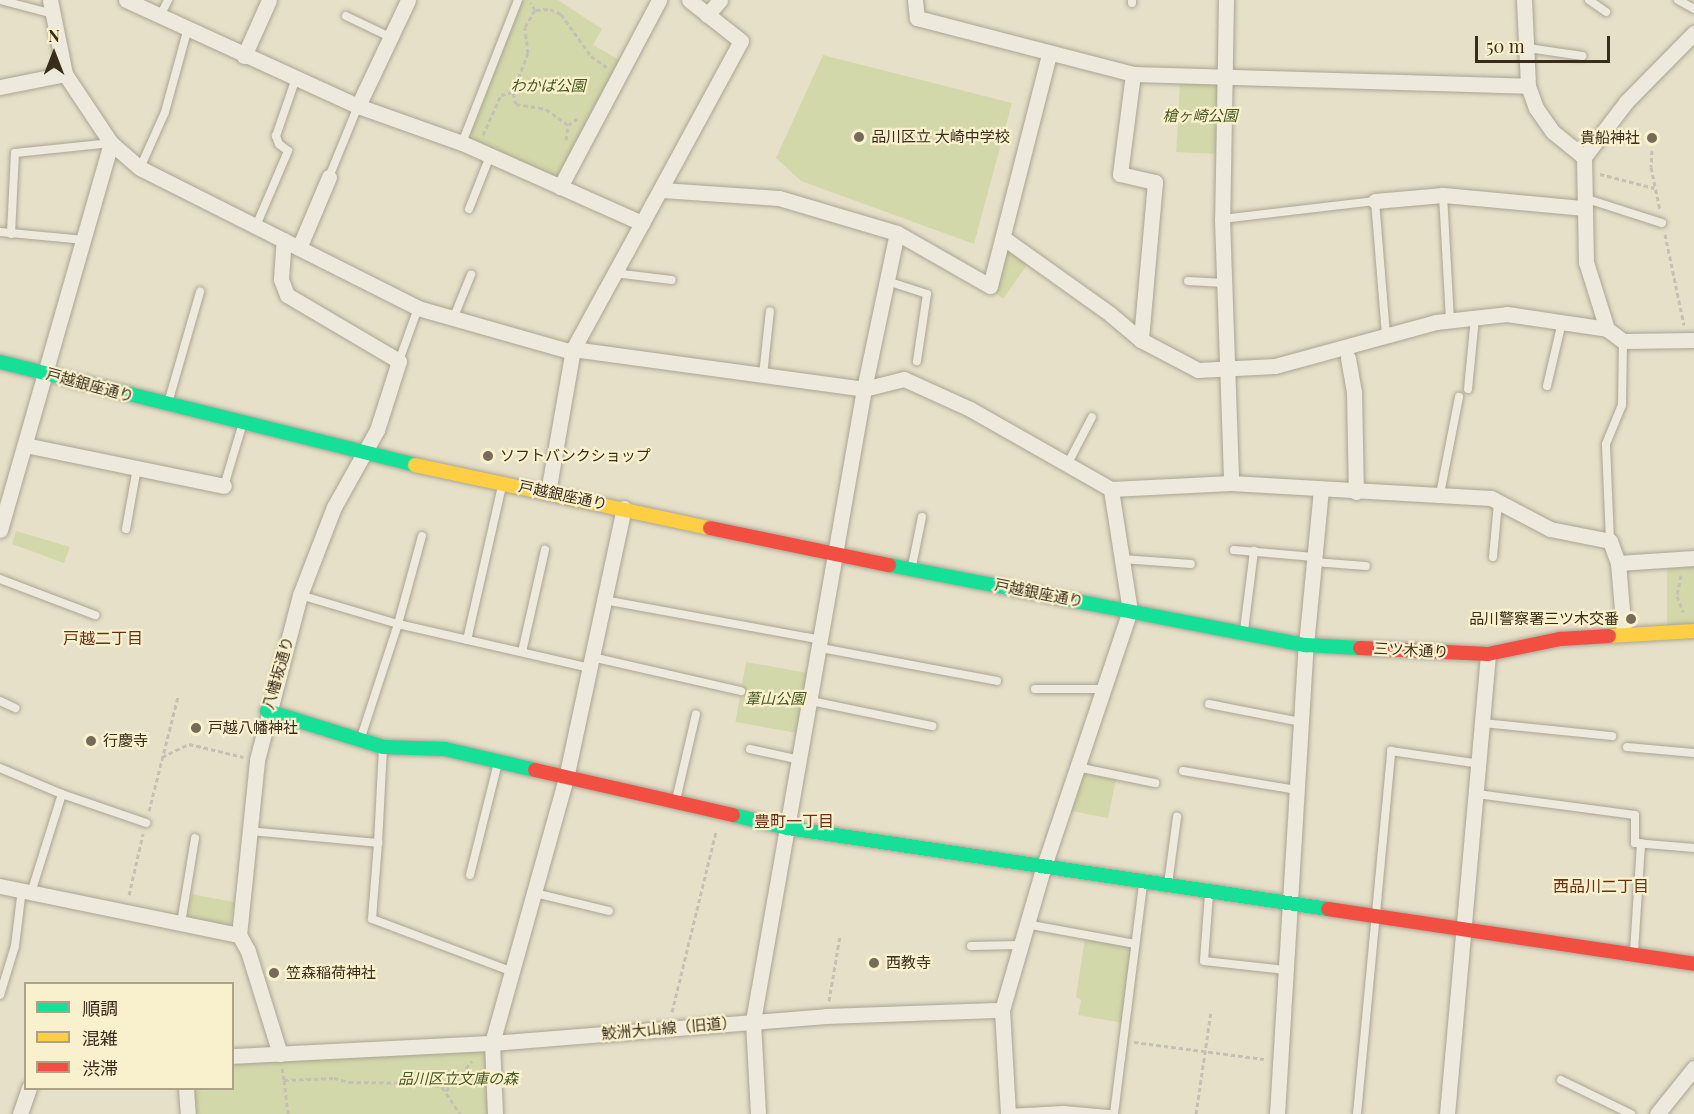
<!DOCTYPE html>
<html>
<head>
<meta charset="utf-8">
<style>
	body { margin:0 }
	#map { position:relative; width:1694px; height:1114px; overflow:hidden; background:#e6e0c9; font-family:"Playfair Display","Noto Sans JP",serif }
	div>[style] { position:absolute }
	[style*='--x'] { left:calc(var(--x)*1px); top:calc(var(--y)*1px); width:calc(var(--w)*1px); rotate:calc(var(--a)*1deg) }
	.green>* { inset:0; background:#d3d8aa; transform-origin:0 0 }
	.path>* { height:3px; margin-top:-1.5px; transform-origin:0; background:repeating-linear-gradient(90deg,#c5c0b3 0 4.5px,transparent 0 7.5px) }
	.roads { filter:drop-shadow(0 0 2px #aba493) drop-shadow(0 0 2px #aba493) }
	.lane>* { height:8px; margin:-4px; padding:0 4px; transform-origin:4px; border-radius:4px; background:#ede9dc }
	.street>* { height:15px; margin:-7.5px; padding:0 7.5px; transform-origin:7.5px; border-radius:7.5px; background:#ede9dc }
	.fast>* { height:14px; margin:-7px; padding:0 7px; transform-origin:7px; border-radius:7px; background:#16e098 }
	.slow>* { height:14px; margin:-7px; padding:0 7px; transform-origin:7px; border-radius:7px; background:#ffcf43 }
	.jam>* { height:14px; margin:-7px; padding:0 7px; transform-origin:7px; border-radius:7px; background:#f24e42 }
	.dots>* { width:16px; height:16px; translate:-50% -50%; box-sizing:border-box; border:3px solid #f9f0ce; border-radius:50% }
	span { translate:-50% -50%; white-space:nowrap; text-align:center; line-height:1.15; -webkit-text-stroke:4.5px #f9f0ce; paint-order:stroke }
	.park-label { font-size:15px; color:#45581f; font-style:italic }
	.poi-label { font-size:15px; color:#3a2c1b }
	.left { translate:0 -50%; text-align:left }
	.right { translate:-100% -50%; text-align:right }
	.street-label { font-size:15px; color:#3a2c1b }
	.neighbourhood-label { font-size:16px; color:#6a2f16 }
	.legend { position:absolute; left:24px; top:982px; width:210px; height:108px; box-sizing:border-box; background:#f9f0ce; border:2px solid #ada286; margin:0; padding:8px 10px; list-style:none; font-size:18px; color:#3a2c1b }
	.legend li { display:flex; align-items:center; gap:12px; height:30px }
	.legend b { width:30px; border:2px solid #ada286 }
	.north { position:absolute; left:24px; top:24px; width:60px; height:60px; -webkit-text-stroke:4px #f9f0ce; paint-order:stroke; rotate:0deg; font-size:16px; font-weight:700; line-height:24px; text-align:center; color:#3a2c1b }
	.north::after { content:''; display:block; margin:auto; width:21px; height:27px; background:#3a2c1b; clip-path:polygon(50% 0,100% 100%,50% 72%,0 100%) }
	.scale { position:absolute; left:1475px; top:36px; width:135px; height:27px; box-sizing:border-box; border:3px solid #3a2c1b; border-top:0; padding-left:8px; font-size:18px; line-height:21px; white-space:nowrap; color:#3a2c1b; -webkit-text-stroke:4px #f9f0ce; paint-order:stroke }
</style>
</head>
<body>
<div id="map">
	<div class="green">
		<div style="clip-path:polygon(521px 0,558px 0,602px 29px,593px 45px,625px 63px,560px 187px,462px 143px)"></div>
		<div style="clip-path:polygon(823px 55px,1012px 103px,974px 244px,801px 181px,776px 158px)"></div>
		<div style="left:1180px;top:79px;width:42px;height:73px;rotate:3deg"></div>
		<div style="clip-path:polygon(1007px 246px,1029px 262px,1003px 299px,993px 291px)"></div>
		<div style="clip-path:polygon(16px 531px,70px 547px,64px 563px,12px 544px)"></div>
		<div style="left:1694px;top:560px;width:67px;height:27px;rotate:90deg"></div>
		<div style="left:746px;top:662px;width:67px;height:61px;rotate:10deg"></div>
		<div style="clip-path:polygon(1079px 773px,1116px 780px,1108px 818px,1066px 810px)"></div>
		<div style="left:192px;top:894px;width:43px;height:25px;rotate:11deg"></div>
		<div style="clip-path:polygon(1085px 938px,1132px 946px,1123px 1023px,1078px 1015px,1081px 1000px,1076px 997px)"></div>
		<div style="clip-path:polygon(492px 1043px,495px 1114px,188px 1114px,187px 1089px,232px 1088px,233px 1056px)"></div>
	</div>
	<div class="path">
		<div style="--x:536;--y:10;--w:14;--a:-4"></div>
		<div style="--x:550;--y:9;--w:12;--a:24"></div>
		<div style="--x:561;--y:14;--w:52;--a:54.5"></div>
		<div style="--x:591;--y:56;--w:19;--a:35"></div>
		<div style="--x:513;--y:93;--w:11;--a:75"></div>
		<div style="--x:516;--y:104;--w:30;--a:9"></div>
		<div style="--x:546;--y:109;--w:27;--a:36"></div>
		<div style="--x:483;--y:135;--w:44;--a:-65.8"></div>
		<div style="--x:501;--y:95;--w:12;--a:-14"></div>
		<div style="--x:513;--y:92;--w:42;--a:-69"></div>
		<div style="--x:528;--y:53;--w:26;--a:-97"></div>
		<div style="--x:525;--y:27;--w:20;--a:-60"></div>
		<div style="--x:535;--y:10;--w:9;--a:-122"></div>
		<div style="--x:566;--y:140;--w:15;--a:-82"></div>
		<div style="--x:568;--y:125;--w:11;--a:-34"></div>
		<div style="--x:1652;--y:150;--w:17;--a:93"></div>
		<div style="--x:1651;--y:167;--w:44;--a:78.2"></div>
		<div style="--x:1600;--y:174;--w:56;--a:14.5"></div>
		<div style="--x:1665;--y:234;--w:93;--a:78.2"></div>
		<div style="--x:1681;--y:575;--w:21;--a:101"></div>
		<div style="--x:1677;--y:596;--w:17;--a:69"></div>
		<div style="--x:162;--y:757;--w:30;--a:-26"></div>
		<div style="--x:189;--y:744;--w:56;--a:13.5"></div>
		<div style="--x:149;--y:811;--w:119;--a:-75.8"></div>
		<div style="--x:129;--y:895;--w:63;--a:-77.1"></div>
		<div style="--x:829;--y:1001;--w:67;--a:-80.5"></div>
		<div style="--x:672;--y:1012;--w:185;--a:-76.3"></div>
		<div style="--x:1134;--y:1042;--w:131;--a:7.5"></div>
		<div style="--x:282;--y:1068;--w:12;--a:81"></div>
		<div style="--x:284;--y:1080;--w:50;--a:-2.3"></div>
		<div style="--x:334;--y:1078;--w:16;--a:15"></div>
		<div style="--x:349;--y:1082;--w:78;--a:0.7"></div>
		<div style="--x:427;--y:1083;--w:16;--a:15"></div>
		<div style="--x:442;--y:1087;--w:32;--a:56"></div>
		<div style="--x:284;--y:1080;--w:34;--a:83"></div>
		<div style="--x:446;--y:1091;--w:40;--a:-49"></div>
		<div style="--x:1196;--y:1114;--w:104;--a:-81.7"></div>
	</div>
	<div class="roads">
		<div class="lane">
			<div style="--x:0;--y:0;--w:52;--a:14.6"></div>
			<div style="--x:1589;--y:0;--w:21;--a:35"></div>
			<div style="--x:1678;--y:0;--w:18;--a:29"></div>
			<div style="--x:1132;--y:3;--w:3;--a:-90"></div>
			<div style="--x:161;--y:14;--w:16;--a:-63"></div>
			<div style="--x:346;--y:16;--w:49;--a:25.5"></div>
			<div style="--x:1528;--y:48;--w:55;--a:8.4"></div>
			<div style="--x:462;--y:143;--w:154;--a:-68.6"></div>
			<div style="--x:140;--y:168;--w:61;--a:-65.9"></div>
			<div style="--x:165;--y:112;--w:87;--a:-74.7"></div>
			<div style="--x:329;--y:177;--w:77;--a:-67.8"></div>
			<div style="--x:1443;--y:195;--w:125;--a:86.8"></div>
			<div style="--x:1584;--y:198;--w:82;--a:17.8"></div>
			<div style="--x:469;--y:209;--w:57;--a:-68.4"></div>
			<div style="--x:1222;--y:219;--w:154;--a:-6.7"></div>
			<div style="--x:1375;--y:201;--w:133;--a:85.3"></div>
			<div style="--x:256;--y:226;--w:82;--a:-66.9"></div>
			<div style="--x:288;--y:151;--w:11;--a:-142"></div>
			<div style="--x:279;--y:144;--w:9;--a:-111"></div>
			<div style="--x:276;--y:136;--w:61;--a:-71"></div>
			<div style="--x:0;--y:232;--w:85;--a:5.4"></div>
			<div style="--x:11;--y:234;--w:81;--a:-87.2"></div>
			<div style="--x:15;--y:153;--w:97;--a:-5.9"></div>
			<div style="--x:614;--y:273;--w:58;--a:6.9"></div>
			<div style="--x:887;--y:281;--w:42;--a:18"></div>
			<div style="--x:927;--y:294;--w:68;--a:98.5"></div>
			<div style="--x:1188;--y:281;--w:36;--a:3"></div>
			<div style="--x:453;--y:319;--w:48;--a:-67.8"></div>
			<div style="--x:399;--y:361;--w:56;--a:-70.3"></div>
			<div style="--x:763;--y:375;--w:64;--a:-83.8"></div>
			<div style="--x:1547;--y:386;--w:66;--a:-76.8"></div>
			<div style="--x:1468;--y:389;--w:72;--a:-84.4"></div>
			<div style="--x:168;--y:403;--w:116;--a:-73.9"></div>
			<div style="--x:1067;--y:465;--w:54;--a:-62.5"></div>
			<div style="--x:224;--y:486;--w:63;--a:-73.3"></div>
			<div style="--x:1440;--y:494;--w:99;--a:-78.9"></div>
			<div style="--x:126;--y:529;--w:62;--a:-79.8"></div>
			<div style="--x:422;--y:536;--w:91;--a:105.3"></div>
			<div style="--x:398;--y:624;--w:197;--a:12.9"></div>
			<div style="--x:1610;--y:541;--w:97;--a:-92.4"></div>
			<div style="--x:1606;--y:444;--w:42;--a:-67.7"></div>
			<div style="--x:1622;--y:405;--w:64;--a:-89.1"></div>
			<div style="--x:1234;--y:550;--w:80;--a:5"></div>
			<div style="--x:1493;--y:557;--w:54;--a:-84.7"></div>
			<div style="--x:1122;--y:559;--w:69;--a:4.1"></div>
			<div style="--x:1314;--y:562;--w:52;--a:4.4"></div>
			<div style="--x:912;--y:566;--w:50;--a:-78.5"></div>
			<div style="--x:0;--y:579;--w:102;--a:20.8"></div>
			<div style="--x:300;--y:595;--w:102;--a:16.5"></div>
			<div style="--x:398;--y:624;--w:119;--a:108.1"></div>
			<div style="--x:604;--y:600;--w:221;--a:10.4"></div>
			<div style="--x:1244;--y:630;--w:80;--a:-82.8"></div>
			<div style="--x:467;--y:640;--w:158;--a:-77.2"></div>
			<div style="--x:821;--y:648;--w:179;--a:10.6"></div>
			<div style="--x:522;--y:652;--w:105;--a:-77.3"></div>
			<div style="--x:592;--y:657;--w:153;--a:12.9"></div>
			<div style="--x:1035;--y:689;--w:68;--a:0"></div>
			<div style="--x:0;--y:701;--w:17;--a:25"></div>
			<div style="--x:811;--y:701;--w:124;--a:11.7"></div>
			<div style="--x:1209;--y:704;--w:94;--a:11.1"></div>
			<div style="--x:1483;--y:723;--w:130;--a:5.8"></div>
			<div style="--x:1627;--y:747;--w:67;--a:5.1"></div>
			<div style="--x:750;--y:749;--w:51;--a:12.4"></div>
			<div style="--x:1077;--y:767;--w:80;--a:11.6"></div>
			<div style="--x:0;--y:768;--w:67;--a:22.8"></div>
			<div style="--x:62;--y:794;--w:101;--a:107.4"></div>
			<div style="--x:1183;--y:771;--w:116;--a:9.5"></div>
			<div style="--x:62;--y:794;--w:89;--a:19"></div>
			<div style="--x:1477;--y:794;--w:159;--a:7.6"></div>
			<div style="--x:1635;--y:815;--w:28;--a:90"></div>
			<div style="--x:1635;--y:843;--w:59;--a:4.8"></div>
			<div style="--x:676;--y:800;--w:88;--a:-76.9"></div>
			<div style="--x:249;--y:831;--w:130;--a:5.3"></div>
			<div style="--x:378;--y:843;--w:95;--a:-87"></div>
			<div style="--x:378;--y:843;--w:76;--a:94.5"></div>
			<div style="--x:372;--y:919;--w:151;--a:20.6"></div>
			<div style="--x:470;--y:875;--w:115;--a:-76"></div>
			<div style="--x:1168;--y:884;--w:68;--a:-82.3"></div>
			<div style="--x:535;--y:893;--w:76;--a:13.7"></div>
			<div style="--x:1209;--y:894;--w:67;--a:94.3"></div>
			<div style="--x:1204;--y:961;--w:82;--a:6.3"></div>
			<div style="--x:181;--y:923;--w:86;--a:-80.6"></div>
			<div style="--x:1026;--y:924;--w:111;--a:10.4"></div>
			<div style="--x:971;--y:946;--w:48;--a:-1.2"></div>
			<div style="--x:1634;--y:952;--w:109;--a:-86.3"></div>
			<div style="--x:0;--y:995;--w:51;--a:-73"></div>
			<div style="--x:15;--y:946;--w:57;--a:-83"></div>
			<div style="--x:1561;--y:1080;--w:78;--a:25.9"></div>
			<div style="--x:1008;--y:1113;--w:55;--a:-3.1"></div>
			<div style="--x:1063;--y:1110;--w:46;--a:5"></div>
			<div style="--x:1114;--y:1114;--w:232;--a:-82.8"></div>
			<div style="--x:1357;--y:1114;--w:365;--a:-84.6"></div>
			<div style="--x:1391;--y:751;--w:90;--a:8.3"></div>
		</div>
		<div class="street">
			<div style="--x:50;--y:0;--w:76;--a:78.5"></div>
			<div style="--x:65;--y:74;--w:83;--a:56.3"></div>
			<div style="--x:111;--y:143;--w:38;--a:41"></div>
			<div style="--x:140;--y:168;--w:311;--a:26.7"></div>
			<div style="--x:418;--y:308;--w:160;--a:15.9"></div>
			<div style="--x:126;--y:0;--w:255;--a:24.6"></div>
			<div style="--x:358;--y:106;--w:110;--a:19.6"></div>
			<div style="--x:462;--y:143;--w:197;--a:24"></div>
			<div style="--x:642;--y:223;--w:144;--a:118.7"></div>
			<div style="--x:573;--y:349;--w:145;--a:99.9"></div>
			<div style="--x:915;--y:0;--w:18;--a:84"></div>
			<div style="--x:917;--y:18;--w:223;--a:14.5"></div>
			<div style="--x:1133;--y:74;--w:395;--a:1.7"></div>
			<div style="--x:1226;--y:0;--w:219;--a:91"></div>
			<div style="--x:1222;--y:219;--w:264;--a:88"></div>
			<div style="--x:1524;--y:0;--w:86;--a:87.3"></div>
			<div style="--x:1528;--y:86;--w:23;--a:70"></div>
			<div style="--x:1536;--y:108;--w:29;--a:55"></div>
			<div style="--x:1553;--y:132;--w:40;--a:39"></div>
			<div style="--x:707;--y:15;--w:20;--a:-49"></div>
			<div style="--x:244;--y:56;--w:61;--a:-65.9"></div>
			<div style="--x:1133;--y:74;--w:101;--a:97.4"></div>
			<div style="--x:1120;--y:174;--w:36;--a:13"></div>
			<div style="--x:1155;--y:182;--w:159;--a:95.1"></div>
			<div style="--x:0;--y:87;--w:66;--a:-11.3"></div>
			<div style="--x:358;--y:106;--w:117;--a:-64.7"></div>
			<div style="--x:560;--y:187;--w:212;--a:-62.1"></div>
			<div style="--x:662;--y:190;--w:117;--a:3.9"></div>
			<div style="--x:779;--y:198;--w:123;--a:16.5"></div>
			<div style="--x:897;--y:233;--w:107;--a:29.7"></div>
			<div style="--x:990;--y:286;--w:239;--a:-75.7"></div>
			<div style="--x:1375;--y:201;--w:68;--a:-5"></div>
			<div style="--x:1443;--y:195;--w:140;--a:5.3"></div>
			<div style="--x:642;--y:223;--w:207;--a:-61.5"></div>
			<div style="--x:741;--y:41;--w:66;--a:-141.7"></div>
			<div style="--x:1005;--y:239;--w:129;--a:35.5"></div>
			<div style="--x:1110;--y:314;--w:40;--a:40"></div>
			<div style="--x:1141;--y:340;--w:64;--a:27.8"></div>
			<div style="--x:1198;--y:370;--w:77;--a:-3"></div>
			<div style="--x:1275;--y:366;--w:167;--a:-15.3"></div>
			<div style="--x:1436;--y:322;--w:71;--a:-6.4"></div>
			<div style="--x:1507;--y:314;--w:101;--a:8.5"></div>
			<div style="--x:1607;--y:329;--w:20;--a:37"></div>
			<div style="--x:1623;--y:341;--w:71;--a:-0.8"></div>
			<div style="--x:299;--y:248;--w:77;--a:-67.1"></div>
			<div style="--x:1607;--y:329;--w:70;--a:-107.4"></div>
			<div style="--x:1586;--y:262;--w:105;--a:-91.1"></div>
			<div style="--x:1584;--y:157;--w:69;--a:-52.6"></div>
			<div style="--x:1626;--y:102;--w:97;--a:-45.4"></div>
			<div style="--x:573;--y:349;--w:294;--a:7.8"></div>
			<div style="--x:864;--y:389;--w:41;--a:-14"></div>
			<div style="--x:904;--y:379;--w:72;--a:24.4"></div>
			<div style="--x:970;--y:409;--w:162;--a:29.6"></div>
			<div style="--x:1111;--y:489;--w:120;--a:-2.9"></div>
			<div style="--x:1231;--y:483;--w:260;--a:3.3"></div>
			<div style="--x:1491;--y:498;--w:67;--a:27.7"></div>
			<div style="--x:1550;--y:529;--w:61;--a:11.3"></div>
			<div style="--x:1610;--y:541;--w:23;--a:70"></div>
			<div style="--x:1618;--y:563;--w:70;--a:85.1"></div>
			<div style="--x:1348;--y:358;--w:35;--a:80"></div>
			<div style="--x:1354;--y:392;--w:100;--a:88.9"></div>
			<div style="--x:25;--y:445;--w:203;--a:11.6"></div>
			<div style="--x:0;--y:530;--w:403;--a:-74"></div>
			<div style="--x:1618;--y:563;--w:76;--a:-3.8"></div>
			<div style="--x:0;--y:886;--w:244;--a:11.6"></div>
			<div style="--x:280;--y:1054;--w:108;--a:-107.3"></div>
			<div style="--x:248;--y:951;--w:18;--a:-119"></div>
			<div style="--x:239;--y:935;--w:176;--a:-84.1"></div>
			<div style="--x:257;--y:760;--w:171;--a:-75.4"></div>
			<div style="--x:300;--y:595;--w:94;--a:-68.9"></div>
			<div style="--x:334;--y:507;--w:88;--a:-60.8"></div>
			<div style="--x:377;--y:430;--w:72;--a:-72.3"></div>
			<div style="--x:399;--y:361;--w:130;--a:-149.5"></div>
			<div style="--x:287;--y:295;--w:17;--a:-111"></div>
			<div style="--x:281;--y:279;--w:39;--a:-86"></div>
			<div style="--x:232;--y:1056;--w:260;--a:-2.9"></div>
			<div style="--x:492;--y:1043;--w:335;--a:-4.6"></div>
			<div style="--x:826;--y:1016;--w:176;--a:-2"></div>
			<div style="--x:186;--y:1088;--w:26;--a:86"></div>
			<div style="--x:20;--y:1114;--w:28;--a:-71"></div>
			<div style="--x:495;--y:1114;--w:71;--a:-92.4"></div>
			<div style="--x:492;--y:1043;--w:275;--a:-74.4"></div>
			<div style="--x:566;--y:778;--w:276;--a:-77.9"></div>
			<div style="--x:758;--y:1114;--w:93;--a:-93.1"></div>
			<div style="--x:753;--y:1021;--w:642;--a:-80.04"></div>
			<div style="--x:864;--y:389;--w:159;--a:-78.1"></div>
			<div style="--x:1008;--y:1114;--w:104;--a:-93.3"></div>
			<div style="--x:1002;--y:1010;--w:147;--a:-73.8"></div>
			<div style="--x:1043;--y:869;--w:272;--a:-71.4"></div>
			<div style="--x:1130;--y:611;--w:123;--a:-98.9"></div>
			<div style="--x:1277;--y:1114;--w:470;--a:-86.5"></div>
			<div style="--x:1306;--y:645;--w:157;--a:-84.5"></div>
			<div style="--x:1447;--y:1114;--w:462;--a:-84.9"></div>
			<div style="--x:1657;--y:1114;--w:59;--a:-51.2"></div>
		</div>
		<div class="fast">
			<div style="--x:0;--y:362;--w:428;--a:13.9"></div>
			<div style="--x:889;--y:565;--w:425;--a:10.9"></div>
			<div style="--x:1306;--y:645;--w:54;--a:3.2"></div>
			<div style="--x:267;--y:711;--w:121;--a:17.2"></div>
			<div style="--x:383;--y:747;--w:62;--a:1.8"></div>
			<div style="--x:445;--y:749;--w:92;--a:13.1"></div>
			<div style="--x:733;--y:815;--w:57;--a:13.3"></div>
			<div style="--x:788;--y:828;--w:546;--a:8.53"></div>
		</div>
		<div class="slow">
			<div style="--x:415;--y:465;--w:302;--a:12.1"></div>
			<div style="--x:1609;--y:636;--w:85;--a:-3.4"></div>
		</div>
		<div class="jam">
			<div style="--x:710;--y:528;--w:183;--a:11.7"></div>
			<div style="--x:1360;--y:648;--w:128;--a:2.7"></div>
			<div style="--x:1488;--y:654;--w:74;--a:-11.8"></div>
			<div style="--x:1560;--y:639;--w:49;--a:-3.5"></div>
			<div style="--x:535;--y:770;--w:203;--a:12.8"></div>
			<div style="--x:1328;--y:909;--w:370;--a:8.5"></div>
		</div>
	</div>
	<div class="dots">
		<div style="left:859px;top:137px;background:#766b58"></div>
		<div style="left:1652px;top:138px;background:#766b58"></div>
		<div style="left:488px;top:456px;background:#766b58"></div>
		<div style="left:1631px;top:619px;background:#766b58"></div>
		<div style="left:196px;top:728px;background:#766b58"></div>
		<div style="left:91px;top:741px;background:#766b58"></div>
		<div style="left:874px;top:963px;background:#766b58"></div>
		<div style="left:274px;top:973px;background:#766b58"></div>
	</div>
	<div class="park-label">
		<span style="left:548px;top:86px">わかば公園</span>
		<span style="left:1200px;top:116px">槍ヶ崎公園</span>
		<span style="left:775px;top:699px">葦山公園</span>
		<span style="left:458px;top:1079px">品川区立文庫の森</span>
	</div>
	<div class="poi-label">
		<span class="left" style="left:871px;top:137px">品川区立 大崎中学校</span>
		<span class="right" style="left:1640px;top:138px">貴船神社</span>
		<span class="left" style="left:500px;top:456px">ソフトバンクショップ</span>
		<span class="right" style="left:1619px;top:619px">品川警察署三ツ木交番</span>
		<span class="left" style="left:208px;top:728px">戸越八幡神社</span>
		<span class="left" style="left:103px;top:741px">行慶寺</span>
		<span class="left" style="left:886px;top:963px">西教寺</span>
		<span class="left" style="left:286px;top:973px">笠森稲荷神社</span>
	</div>
	<div class="street-label">
		<span style="left:90px;top:385px;rotate:15deg">戸越銀座通り</span>
		<span style="left:563px;top:495px;rotate:12deg">戸越銀座通り</span>
		<span style="left:1039px;top:593px;rotate:11deg">戸越銀座通り</span>
		<span style="left:1411px;top:650px;rotate:3deg">三ツ木通り</span>
		<span style="left:278px;top:673px;rotate:-74deg">八幡坂通り</span>
		<span style="left:669px;top:1028px;rotate:-5deg">鮫洲大山線（旧道）</span>
	</div>
	<div class="neighbourhood-label">
		<span style="left:103px;top:638px">戸越二丁目</span>
		<span style="left:794px;top:821px">豊町一丁目</span>
		<span style="left:1601px;top:886px">西品川二丁目</span>
	</div>
	<ul class="legend">
	<li><b style="height:8px;background:#16e098"></b>順調</li>
	<li><b style="height:8px;background:#ffcf43"></b>混雑</li>
	<li><b style="height:8px;background:#f24e42"></b>渋滞</li>
	</ul>
	<div class="north">N</div>
	<div class="scale">50 m</div>
</div>
</body>
</html>
